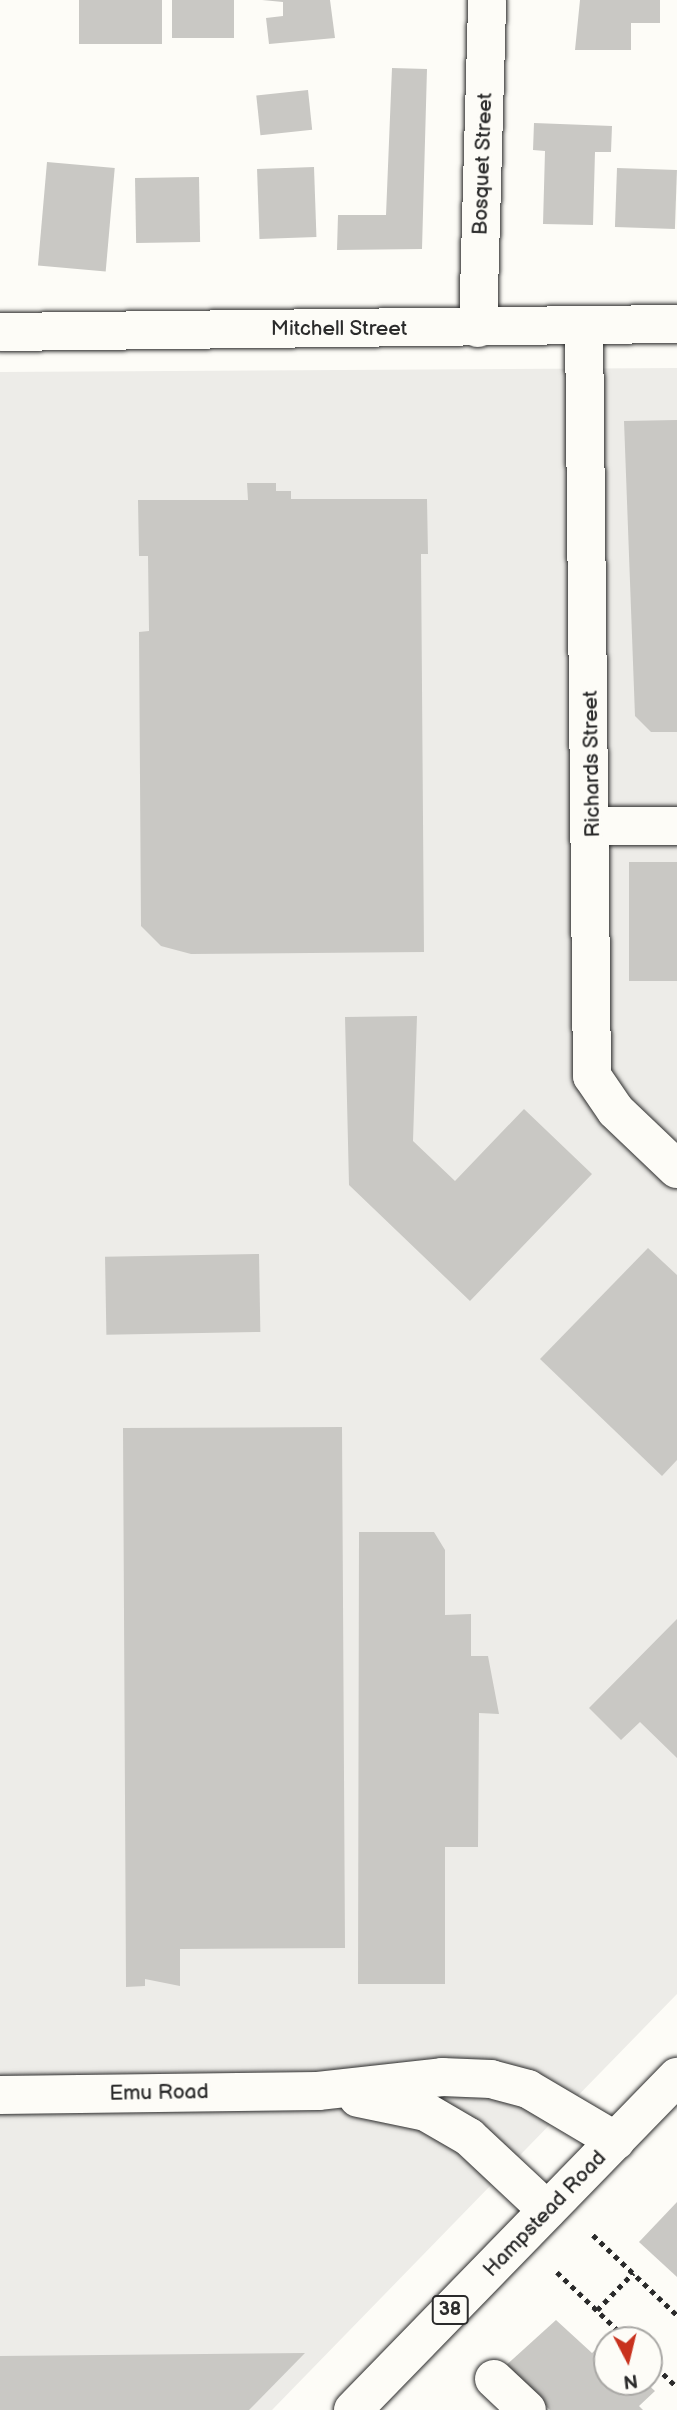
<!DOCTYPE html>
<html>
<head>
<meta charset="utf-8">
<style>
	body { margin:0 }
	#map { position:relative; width:677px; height:2410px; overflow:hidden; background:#fdfcf7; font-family:"Balsamiq Sans",sans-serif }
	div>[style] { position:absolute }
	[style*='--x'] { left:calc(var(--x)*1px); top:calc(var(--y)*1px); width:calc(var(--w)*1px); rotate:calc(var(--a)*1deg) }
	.built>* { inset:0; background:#edece8 }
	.building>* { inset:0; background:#c9c8c4; transform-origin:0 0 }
	.path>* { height:4.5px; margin-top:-2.25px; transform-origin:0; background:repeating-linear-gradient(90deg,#2b2b2b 0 5px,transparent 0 10px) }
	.roads { filter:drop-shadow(0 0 2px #2b2b2b) drop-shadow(0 0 2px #2b2b2b) }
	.minor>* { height:38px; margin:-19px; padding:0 19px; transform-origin:19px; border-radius:19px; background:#fdfcf7 }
	.major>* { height:38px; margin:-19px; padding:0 19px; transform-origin:19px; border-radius:19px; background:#fdfcf7 }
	span { translate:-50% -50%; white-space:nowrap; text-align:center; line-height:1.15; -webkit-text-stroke:6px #fdfcf7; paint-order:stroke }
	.shield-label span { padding:2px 5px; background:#fdfcf7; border:2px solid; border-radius:5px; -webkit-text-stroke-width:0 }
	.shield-label { font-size:19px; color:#2b2b2b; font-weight:700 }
	.street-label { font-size:21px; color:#2b2b2b }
	.north { position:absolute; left:593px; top:2326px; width:70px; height:70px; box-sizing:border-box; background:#fdfcf7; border:2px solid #a9a8a5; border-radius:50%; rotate:173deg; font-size:19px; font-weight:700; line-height:28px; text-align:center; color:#2b2b2b }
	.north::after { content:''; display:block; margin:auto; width:24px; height:32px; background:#c8321e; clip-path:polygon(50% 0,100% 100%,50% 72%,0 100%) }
</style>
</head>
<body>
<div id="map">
	<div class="built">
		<div style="clip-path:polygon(677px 368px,677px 1994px,272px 2410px,0 2410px,0 372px)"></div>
	</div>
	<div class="building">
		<div style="left:79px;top:0;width:83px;height:44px"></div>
		<div style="left:172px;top:0;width:62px;height:38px"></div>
		<div style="clip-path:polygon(262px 0,330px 0,335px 38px,269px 44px,266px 18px,283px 16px,283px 2px)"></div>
		<div style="clip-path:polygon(580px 0,660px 0,660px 23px,631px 23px,631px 50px,575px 50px)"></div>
		<div style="clip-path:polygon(392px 68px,427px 69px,422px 249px,337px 250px,338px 215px,386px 215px)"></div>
		<div style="left:308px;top:90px;width:40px;height:52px;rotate:84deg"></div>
		<div style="clip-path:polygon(534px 123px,612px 126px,611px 152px,595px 152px,593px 225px,543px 224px,545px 151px,533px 150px)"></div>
		<div style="left:47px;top:162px;width:68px;height:104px;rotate:5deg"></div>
		<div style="left:314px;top:167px;width:70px;height:57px;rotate:88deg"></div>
		<div style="left:617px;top:168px;width:60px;height:59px;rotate:2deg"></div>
		<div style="left:199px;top:177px;width:65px;height:64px;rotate:89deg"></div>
		<div style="clip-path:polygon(677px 420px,677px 732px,651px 732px,635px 716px,624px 421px)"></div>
		<div style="clip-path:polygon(247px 483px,276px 483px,276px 491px,291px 491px,291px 499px,427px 499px,428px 554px,421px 554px,424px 952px,191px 954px,161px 946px,141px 926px,139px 632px,149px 631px,148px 556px,139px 556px,138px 500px,248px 500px)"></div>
		<div style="left:629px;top:862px;width:48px;height:119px"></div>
		<div style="clip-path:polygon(417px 1016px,413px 1141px,455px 1181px,524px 1109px,592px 1174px,470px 1301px,349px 1185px,345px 1017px)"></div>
		<div style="clip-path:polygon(648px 1248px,677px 1275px,677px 1460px,662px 1476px,540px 1359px)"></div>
		<div style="left:259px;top:1254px;width:78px;height:154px;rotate:89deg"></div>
		<div style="clip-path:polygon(342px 1427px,345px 1948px,180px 1949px,180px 1986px,145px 1979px,145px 1986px,126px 1987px,123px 1428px)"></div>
		<div style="clip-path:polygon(359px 1532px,434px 1532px,445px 1550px,445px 1615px,471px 1614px,471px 1656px,488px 1656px,499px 1714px,479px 1713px,478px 1847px,445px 1847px,445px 1984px,358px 1984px)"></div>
		<div style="clip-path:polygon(677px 1619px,677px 1758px,640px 1722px,621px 1740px,589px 1708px)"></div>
		<div style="clip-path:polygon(677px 2202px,677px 2277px,639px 2242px)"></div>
		<div style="clip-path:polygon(556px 2320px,592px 2353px,603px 2343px,607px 2347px,607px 2382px,645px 2382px,655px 2391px,639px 2406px,643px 2410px,550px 2410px,504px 2367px)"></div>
		<div style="clip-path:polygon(305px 2353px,249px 2410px,0 2410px,0 2356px)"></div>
	</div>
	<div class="path">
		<div style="--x:593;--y:2235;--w:116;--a:43.6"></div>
		<div style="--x:557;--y:2272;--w:98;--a:43.8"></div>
		<div style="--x:597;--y:2310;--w:52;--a:-45.8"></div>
		<div style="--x:649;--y:2360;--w:39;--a:44"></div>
	</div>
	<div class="roads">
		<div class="minor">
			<div style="--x:584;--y:325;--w:751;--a:89.39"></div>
			<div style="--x:592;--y:1076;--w:42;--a:55.6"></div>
			<div style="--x:616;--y:1111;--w:84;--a:43.6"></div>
			<div style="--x:478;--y:328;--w:328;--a:-88.4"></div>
			<div style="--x:0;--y:332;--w:677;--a:-0.68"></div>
			<div style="--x:594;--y:826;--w:83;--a:0"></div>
			<div style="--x:0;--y:2095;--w:318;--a:-0.7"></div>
			<div style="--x:318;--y:2091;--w:125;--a:-6.4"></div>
			<div style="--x:442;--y:2077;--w:49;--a:2.3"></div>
			<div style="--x:491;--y:2079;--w:38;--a:15"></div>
			<div style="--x:528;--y:2089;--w:102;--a:30.6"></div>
			<div style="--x:358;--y:2098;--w:69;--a:11.6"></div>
			<div style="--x:426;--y:2112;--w:50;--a:30.2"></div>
			<div style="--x:469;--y:2137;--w:107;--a:43.1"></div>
			<div style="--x:494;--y:2379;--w:45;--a:43.2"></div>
		</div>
		<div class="major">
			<div style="--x:353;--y:2410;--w:465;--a:-45.8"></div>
		</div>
	</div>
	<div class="shield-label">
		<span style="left:450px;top:2310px">38</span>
	</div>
	<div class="street-label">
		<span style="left:483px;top:164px;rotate:-88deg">Bosquet Street</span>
		<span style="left:339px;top:329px">Mitchell Street</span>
		<span style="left:592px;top:764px;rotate:-91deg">Richards Street</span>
		<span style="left:159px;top:2093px;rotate:-1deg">Emu Road</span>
		<span style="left:545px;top:2214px;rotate:-46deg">Hampstead Road</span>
	</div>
	<div class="north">N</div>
</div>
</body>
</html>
